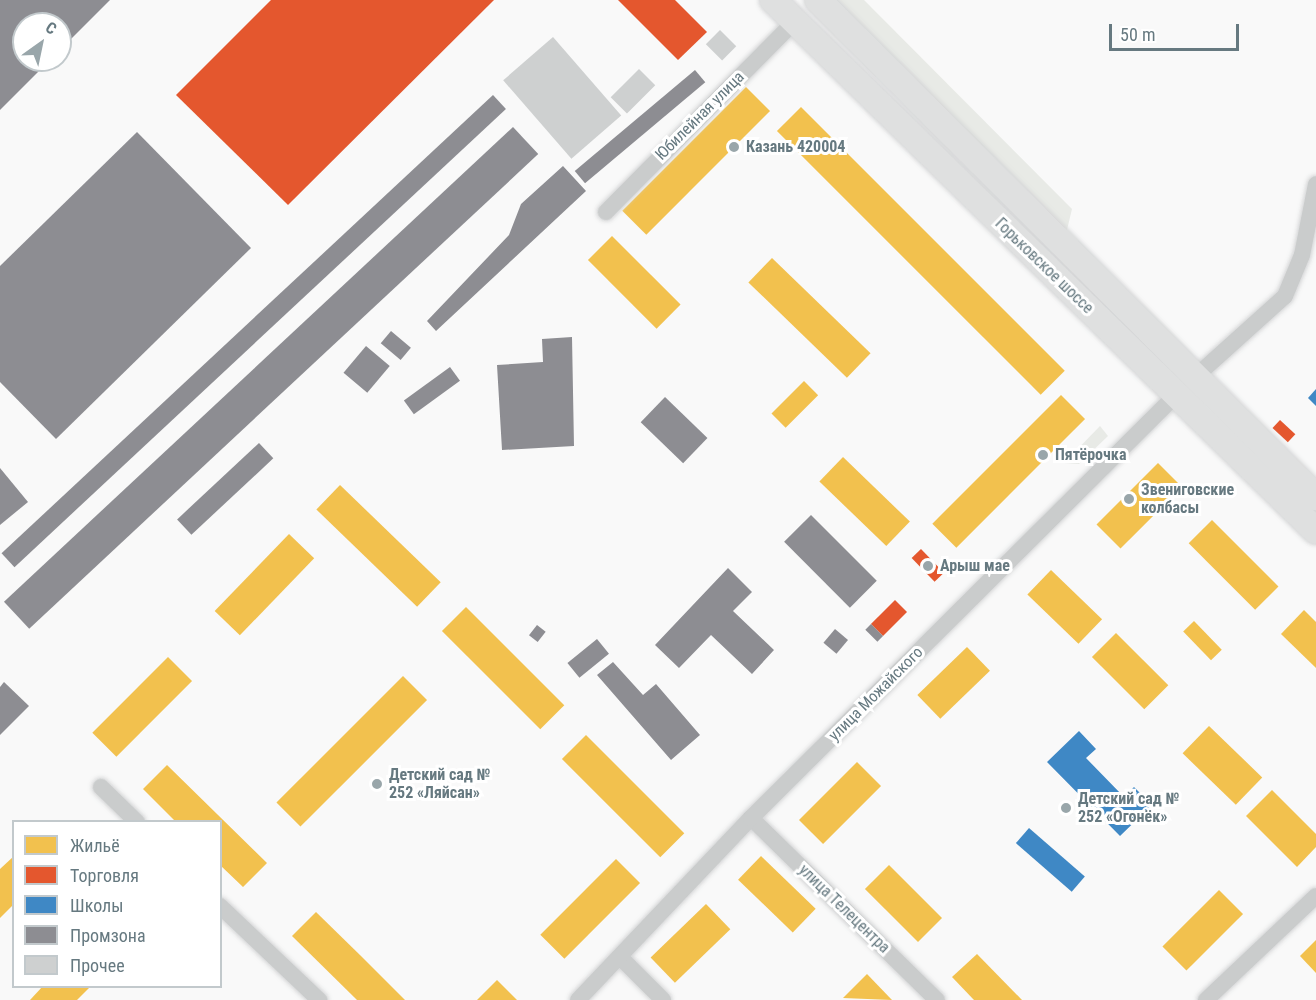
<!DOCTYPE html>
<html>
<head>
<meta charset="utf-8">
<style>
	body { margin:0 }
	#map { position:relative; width:1316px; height:1000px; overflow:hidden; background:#f9f9f9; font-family:"Roboto Condensed",sans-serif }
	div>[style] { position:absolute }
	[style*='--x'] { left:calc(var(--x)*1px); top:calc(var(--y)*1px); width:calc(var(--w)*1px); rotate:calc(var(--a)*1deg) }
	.green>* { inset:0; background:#e8eae6 }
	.homes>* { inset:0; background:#f2c14e; transform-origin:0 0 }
	.shops>* { inset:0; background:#e4572e; transform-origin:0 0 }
	.schools>* { inset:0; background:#3f88c5; transform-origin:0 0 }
	.industry>* { inset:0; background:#8d8d92; transform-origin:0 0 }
	.building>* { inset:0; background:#ced0d0; transform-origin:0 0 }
	.roads { filter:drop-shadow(0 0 2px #d4d5d6) drop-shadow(0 0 2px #d4d5d6) }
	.minor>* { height:16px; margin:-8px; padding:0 8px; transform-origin:8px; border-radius:8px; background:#cacccc }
	.primary>* { height:26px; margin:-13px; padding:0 13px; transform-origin:13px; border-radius:13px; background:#dfe0e0 }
	.dots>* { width:16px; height:16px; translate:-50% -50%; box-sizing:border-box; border:3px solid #fff; border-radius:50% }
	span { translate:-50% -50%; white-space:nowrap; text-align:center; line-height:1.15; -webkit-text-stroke:6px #fff; paint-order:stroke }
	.street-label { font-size:16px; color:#667980 }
	.poi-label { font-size:16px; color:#667980; font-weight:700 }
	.left { translate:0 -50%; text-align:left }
	.legend { position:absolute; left:12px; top:820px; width:210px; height:168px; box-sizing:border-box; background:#fff; border:2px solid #c2c9cc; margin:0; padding:8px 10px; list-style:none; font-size:18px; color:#667980 }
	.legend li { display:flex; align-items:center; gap:12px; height:30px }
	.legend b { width:30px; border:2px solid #c2c9cc }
	.north { position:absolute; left:12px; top:12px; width:60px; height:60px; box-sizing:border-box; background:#fff; border:2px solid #c2c9cc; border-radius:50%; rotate:33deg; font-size:16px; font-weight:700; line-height:24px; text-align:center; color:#667980 }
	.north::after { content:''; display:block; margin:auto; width:21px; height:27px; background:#99a6aa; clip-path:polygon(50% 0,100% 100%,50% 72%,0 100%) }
	.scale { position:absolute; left:1109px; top:24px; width:130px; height:27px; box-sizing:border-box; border:3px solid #667980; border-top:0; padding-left:8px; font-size:18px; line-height:21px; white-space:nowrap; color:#667980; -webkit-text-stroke:4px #fff; paint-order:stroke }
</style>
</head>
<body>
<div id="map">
	<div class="green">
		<div style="clip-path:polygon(833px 0,864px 0,1072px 209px,1065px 238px)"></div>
		<div style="clip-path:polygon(1100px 426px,1108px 436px,1079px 464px,1064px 463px)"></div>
	</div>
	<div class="homes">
		<div style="left:746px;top:87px;width:34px;height:175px;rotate:45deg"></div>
		<div style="left:801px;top:107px;width:373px;height:34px;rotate:45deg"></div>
		<div style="left:612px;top:236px;width:97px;height:34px;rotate:45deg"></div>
		<div style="left:772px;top:258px;width:137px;height:34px;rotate:44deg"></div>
		<div style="left:804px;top:381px;width:20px;height:46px;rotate:45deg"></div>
		<div style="left:1061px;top:395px;width:34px;height:182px;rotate:45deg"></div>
		<div style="left:843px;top:457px;width:93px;height:34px;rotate:44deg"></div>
		<div style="left:1158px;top:463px;width:34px;height:87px;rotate:45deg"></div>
		<div style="left:340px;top:485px;width:140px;height:34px;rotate:44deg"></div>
		<div style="left:1212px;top:520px;width:94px;height:33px;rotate:45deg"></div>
		<div style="left:289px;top:534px;width:35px;height:107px;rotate:44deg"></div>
		<div style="left:1051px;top:570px;width:71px;height:34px;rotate:44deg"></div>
		<div style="left:466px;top:607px;width:139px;height:34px;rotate:45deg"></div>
		<div style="clip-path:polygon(1304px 610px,1316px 622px,1316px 668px,1281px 634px)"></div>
		<div style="left:1194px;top:621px;width:40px;height:15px;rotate:46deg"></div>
		<div style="left:1116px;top:633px;width:74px;height:34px;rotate:45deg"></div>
		<div style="left:967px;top:647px;width:33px;height:69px;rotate:46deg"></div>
		<div style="left:168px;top:657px;width:34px;height:107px;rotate:45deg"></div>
		<div style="left:403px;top:676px;width:34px;height:179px;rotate:45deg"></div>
		<div style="left:1209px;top:726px;width:74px;height:38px;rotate:44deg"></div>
		<div style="left:586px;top:735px;width:139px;height:34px;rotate:45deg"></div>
		<div style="left:857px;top:762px;width:34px;height:82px;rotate:45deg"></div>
		<div style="clip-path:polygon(167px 765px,267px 863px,243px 887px,220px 865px,220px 822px,176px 822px,143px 789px)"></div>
		<div style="clip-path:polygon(1272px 790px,1316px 834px,1316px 847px,1297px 867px,1246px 816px)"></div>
		<div style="clip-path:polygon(14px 856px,14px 904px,0 918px,0 869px)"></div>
		<div style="left:761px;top:856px;width:76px;height:33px;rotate:44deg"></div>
		<div style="left:616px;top:859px;width:34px;height:107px;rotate:45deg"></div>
		<div style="left:889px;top:865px;width:75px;height:34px;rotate:45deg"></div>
		<div style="left:1219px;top:890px;width:34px;height:80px;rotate:45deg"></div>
		<div style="left:706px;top:904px;width:35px;height:77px;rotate:46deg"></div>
		<div style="clip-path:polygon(316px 912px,362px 957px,405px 1000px,357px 1000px,292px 936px)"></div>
		<div style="clip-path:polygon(1316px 940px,1316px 973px,1300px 956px)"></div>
		<div style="clip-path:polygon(977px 954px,1022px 1000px,974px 1000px,952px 977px)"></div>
		<div style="clip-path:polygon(867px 974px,892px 1000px,843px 998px)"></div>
		<div style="clip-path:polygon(497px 980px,517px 1000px,477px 1000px)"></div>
		<div style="clip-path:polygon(43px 986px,91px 986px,77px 1000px,30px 1000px)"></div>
	</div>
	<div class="shops">
		<div style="clip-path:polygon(271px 0,494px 0,288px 205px,176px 95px)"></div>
		<div style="clip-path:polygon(618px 0,675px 0,707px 32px,678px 60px)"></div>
		<div style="left:1280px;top:420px;width:21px;height:11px;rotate:43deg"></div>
		<div style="left:921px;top:549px;width:33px;height:13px;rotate:46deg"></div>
		<div style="left:895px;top:600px;width:17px;height:34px;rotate:45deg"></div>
	</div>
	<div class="schools">
		<div style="clip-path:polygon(1316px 389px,1316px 406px,1308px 398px)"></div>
		<div style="clip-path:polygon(1079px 731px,1096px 749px,1086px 758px,1124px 797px,1134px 787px,1152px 805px,1120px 836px,1047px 762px)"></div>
		<div style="left:1029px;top:828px;width:74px;height:20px;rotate:41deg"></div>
	</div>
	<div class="industry">
		<div style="clip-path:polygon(0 0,110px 0,60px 50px,60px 24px,24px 24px,24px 60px,50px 60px,0 110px)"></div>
		<div style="left:695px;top:70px;width:16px;height:157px;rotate:50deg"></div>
		<div style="left:493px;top:95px;width:19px;height:672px;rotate:47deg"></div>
		<div style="left:513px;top:127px;width:37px;height:696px;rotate:47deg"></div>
		<div style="clip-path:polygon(137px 132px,251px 248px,56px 439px,0 382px,0 266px)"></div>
		<div style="clip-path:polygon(563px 166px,586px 191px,436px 331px,427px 321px,509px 235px,521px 204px)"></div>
		<div style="left:391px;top:331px;width:26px;height:16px;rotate:40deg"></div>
		<div style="clip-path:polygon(572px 337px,574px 446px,502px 450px,497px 365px,543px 362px,542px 339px)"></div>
		<div style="left:366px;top:346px;width:31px;height:35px;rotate:40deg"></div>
		<div style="left:450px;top:367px;width:17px;height:57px;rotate:54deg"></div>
		<div style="left:665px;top:397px;width:59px;height:35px;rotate:44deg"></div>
		<div style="left:259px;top:443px;width:21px;height:112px;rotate:47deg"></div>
		<div style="clip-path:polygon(0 468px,28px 502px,0 525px)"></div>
		<div style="left:811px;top:515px;width:93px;height:38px;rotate:45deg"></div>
		<div style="clip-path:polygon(728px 568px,752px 592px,733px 611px,774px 650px,752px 674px,711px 635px,679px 668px,655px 645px)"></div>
		<div style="left:871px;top:624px;width:17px;height:8px;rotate:45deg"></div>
		<div style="left:537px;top:625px;width:11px;height:13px;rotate:38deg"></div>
		<div style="left:835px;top:629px;width:17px;height:18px;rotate:40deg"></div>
		<div style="left:597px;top:639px;width:19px;height:38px;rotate:51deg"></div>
		<div style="clip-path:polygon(613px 662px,643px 695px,656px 684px,700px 735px,671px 760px,597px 675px)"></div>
		<div style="clip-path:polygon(4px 682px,29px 706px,0 735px,0 687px)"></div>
	</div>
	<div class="building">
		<div style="left:720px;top:30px;width:23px;height:20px;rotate:45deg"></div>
		<div style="left:553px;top:37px;width:104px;height:66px;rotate:49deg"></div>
		<div style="left:639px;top:69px;width:23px;height:40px;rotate:45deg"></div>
	</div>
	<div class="roads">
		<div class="minor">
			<div style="--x:606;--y:212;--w:269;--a:-45.3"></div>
			<div style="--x:1194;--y:378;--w:122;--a:-42"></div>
			<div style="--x:1285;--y:296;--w:44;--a:-67.5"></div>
			<div style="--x:1302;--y:255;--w:72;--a:-78.8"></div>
			<div style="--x:101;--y:787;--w:50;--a:44.2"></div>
			<div style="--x:751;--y:818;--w:260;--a:44.4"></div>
			<div style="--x:220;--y:906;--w:137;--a:43.5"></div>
			<div style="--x:620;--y:957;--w:61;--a:45"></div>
			<div style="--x:578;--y:1000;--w:251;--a:-46.5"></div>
			<div style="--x:751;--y:818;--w:602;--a:-44.87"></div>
			<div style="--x:1206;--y:1000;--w:151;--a:-43.4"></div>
		</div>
		<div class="primary">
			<div style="--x:773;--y:0;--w:759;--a:44.36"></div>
			<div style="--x:818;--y:0;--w:704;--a:44.94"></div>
		</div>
	</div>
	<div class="dots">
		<div style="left:734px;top:147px;background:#99a6aa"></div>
		<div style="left:1043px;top:455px;background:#99a6aa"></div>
		<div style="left:1129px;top:499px;background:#99a6aa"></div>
		<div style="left:928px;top:566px;background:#99a6aa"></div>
		<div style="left:377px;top:784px;background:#99a6aa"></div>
		<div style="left:1066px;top:808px;background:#99a6aa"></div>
	</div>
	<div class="street-label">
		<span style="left:700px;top:116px;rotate:-45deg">Юбилейная улица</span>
		<span style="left:1044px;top:266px;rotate:44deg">Горьковское шоссе</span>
		<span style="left:876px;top:694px;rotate:-45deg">улица Можайского</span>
		<span style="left:844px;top:909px;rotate:44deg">улица Телецентра</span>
	</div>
	<div class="poi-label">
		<span class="left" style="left:746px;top:147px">Казань 420004</span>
		<span class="left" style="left:1055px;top:455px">Пятёрочка</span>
		<span class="left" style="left:1141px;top:499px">Звениговские<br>колбасы</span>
		<span class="left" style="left:940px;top:566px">Арыш мае</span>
		<span class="left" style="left:389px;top:784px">Детский сад №<br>252 «Ляйсан»</span>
		<span class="left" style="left:1078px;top:808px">Детский сад №<br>252 «Огонёк»</span>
	</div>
	<ul class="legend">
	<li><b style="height:16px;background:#f2c14e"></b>Жильё</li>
	<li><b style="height:16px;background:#e4572e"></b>Торговля</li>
	<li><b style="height:16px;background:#3f88c5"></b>Школы</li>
	<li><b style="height:16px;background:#8d8d92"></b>Промзона</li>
	<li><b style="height:16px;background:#ced0d0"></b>Прочее</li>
	</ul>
	<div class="north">С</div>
	<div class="scale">50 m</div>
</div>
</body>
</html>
